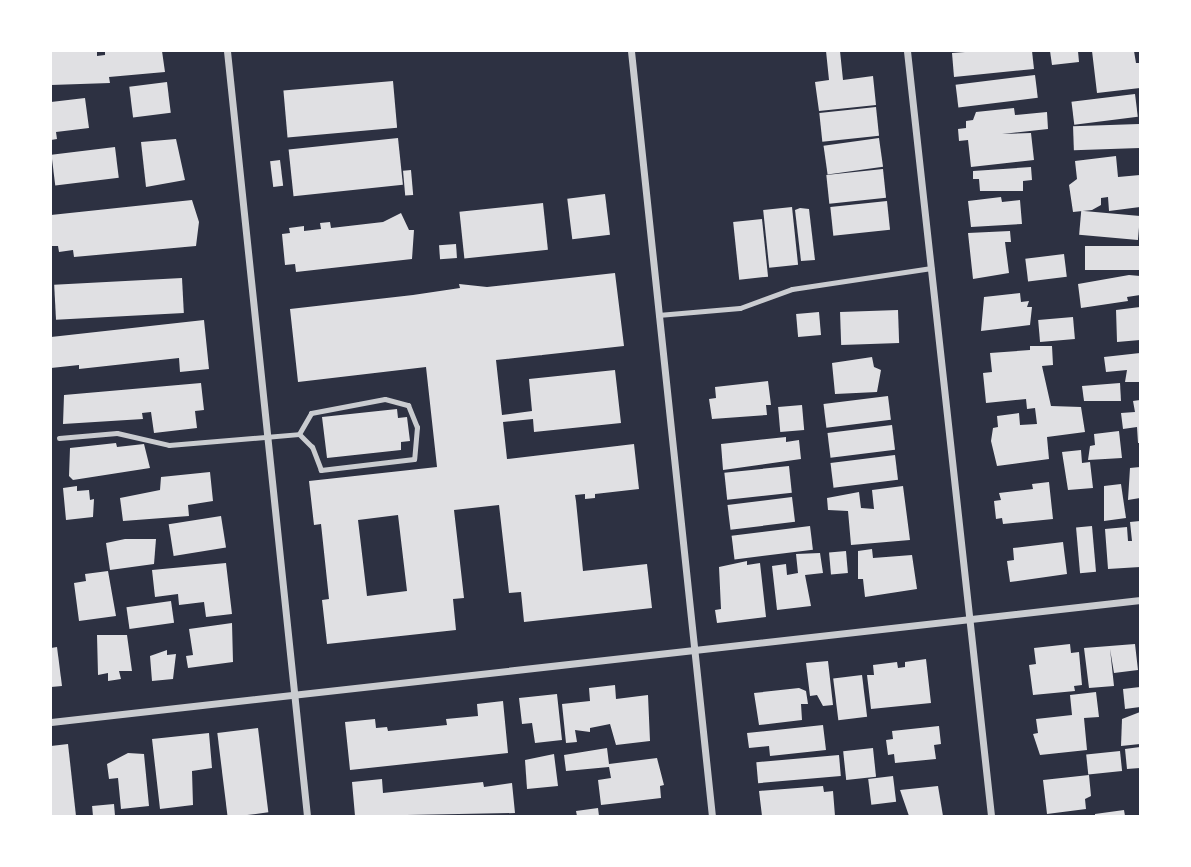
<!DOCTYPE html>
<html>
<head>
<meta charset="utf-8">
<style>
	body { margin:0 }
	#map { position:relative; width:1191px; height:867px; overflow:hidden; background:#2d3142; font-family:"Public Sans",sans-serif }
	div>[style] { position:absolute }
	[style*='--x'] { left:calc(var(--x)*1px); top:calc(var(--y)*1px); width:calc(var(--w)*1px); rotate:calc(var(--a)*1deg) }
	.building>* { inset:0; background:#e0e0e3; transform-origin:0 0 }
	.service>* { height:5px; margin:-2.5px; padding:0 2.5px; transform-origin:2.5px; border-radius:2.5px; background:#caccd0 }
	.minor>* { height:7px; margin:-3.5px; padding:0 3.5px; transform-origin:3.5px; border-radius:3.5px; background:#caccd0 }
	span { translate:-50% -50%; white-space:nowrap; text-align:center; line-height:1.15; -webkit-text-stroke:7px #fff; paint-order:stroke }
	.frame { position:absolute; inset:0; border:52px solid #fff; pointer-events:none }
</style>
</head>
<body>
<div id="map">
	<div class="building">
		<div style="clip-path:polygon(51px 51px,97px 51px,97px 56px,105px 55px,105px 51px,162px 51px,165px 72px,109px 77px,110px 83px,51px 85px)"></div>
		<div style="clip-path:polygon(826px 51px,840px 51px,843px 80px,873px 76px,876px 105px,819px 111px,815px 82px,829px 80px)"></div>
		<div style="clip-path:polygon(978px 51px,1032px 51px,1034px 69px,954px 77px,952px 53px)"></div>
		<div style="clip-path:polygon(1050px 51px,1078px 51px,1079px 62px,1052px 65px)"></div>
		<div style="clip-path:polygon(1092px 51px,1134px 51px,1136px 63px,1140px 63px,1140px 88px,1097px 93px)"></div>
		<div style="left:1035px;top:75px;width:23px;height:80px;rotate:83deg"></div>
		<div style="left:393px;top:81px;width:47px;height:110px;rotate:85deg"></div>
		<div style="left:167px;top:82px;width:31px;height:38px;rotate:83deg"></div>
		<div style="left:1135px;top:94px;width:23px;height:64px;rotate:83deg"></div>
		<div style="clip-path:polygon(85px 98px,89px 128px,56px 132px,57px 139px,51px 140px,51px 102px)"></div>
		<div style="left:876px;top:107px;width:29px;height:57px;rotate:84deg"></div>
		<div style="clip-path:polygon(1014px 108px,1015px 115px,1047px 112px,1048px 129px,1002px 134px,1031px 133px,1034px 160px,971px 167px,968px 140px,959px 141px,958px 129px,966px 128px,966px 121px,973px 120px,976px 112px)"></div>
		<div style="left:1139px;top:124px;width:24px;height:66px;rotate:88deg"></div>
		<div style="left:398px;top:138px;width:47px;height:110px;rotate:84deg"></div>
		<div style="left:879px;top:138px;width:29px;height:56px;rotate:82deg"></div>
		<div style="clip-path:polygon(176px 139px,185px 180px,146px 187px,141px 142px)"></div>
		<div style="left:115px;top:147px;width:31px;height:64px;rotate:83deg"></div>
		<div style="clip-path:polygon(1116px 156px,1118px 177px,1140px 175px,1140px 207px,1109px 211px,1108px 197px,1101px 198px,1101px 205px,1092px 210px,1073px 212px,1069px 185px,1077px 179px,1075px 161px)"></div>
		<div style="left:280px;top:160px;width:26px;height:10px;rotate:83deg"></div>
		<div style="clip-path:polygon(1031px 167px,1032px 180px,1023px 181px,1023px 191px,980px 191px,979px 179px,973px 179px,973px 171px)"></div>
		<div style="left:883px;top:169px;width:29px;height:57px;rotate:84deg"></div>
		<div style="left:411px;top:170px;width:25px;height:8px;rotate:85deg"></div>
		<div style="left:605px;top:194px;width:41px;height:38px;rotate:83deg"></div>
		<div style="clip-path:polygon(1001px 197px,1002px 202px,1020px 200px,1022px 224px,971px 227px,968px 201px)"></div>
		<div style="clip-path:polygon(192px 200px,199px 222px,196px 246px,74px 257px,73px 250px,59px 252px,58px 246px,51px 246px,51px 215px)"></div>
		<div style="left:887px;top:201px;width:29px;height:57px;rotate:84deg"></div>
		<div style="left:543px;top:203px;width:47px;height:84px;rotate:84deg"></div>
		<div style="left:792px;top:207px;width:58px;height:29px;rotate:84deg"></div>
		<div style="clip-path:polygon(800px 208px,809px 209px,815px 260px,801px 261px,795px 210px)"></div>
		<div style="clip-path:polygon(401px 213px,409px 230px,414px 230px,412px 259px,296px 272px,295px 264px,285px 265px,282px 234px,290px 233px,289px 228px,304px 226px,304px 231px,321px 229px,320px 223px,330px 222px,331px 228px,383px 222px)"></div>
		<div style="left:1140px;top:216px;width:24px;height:59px;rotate:95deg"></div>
		<div style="left:762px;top:219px;width:58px;height:29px;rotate:84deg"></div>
		<div style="clip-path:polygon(1010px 231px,1011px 242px,1005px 242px,1009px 273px,973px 279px,968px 233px)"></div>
		<div style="left:456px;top:244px;width:14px;height:17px;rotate:86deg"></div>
		<div style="left:1140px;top:246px;width:24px;height:55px;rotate:90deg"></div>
		<div style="left:1064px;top:254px;width:23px;height:39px;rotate:83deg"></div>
		<div style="clip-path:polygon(evenodd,615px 273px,624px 346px,496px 360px,502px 415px,532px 411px,529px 379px,615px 370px,621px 423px,534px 432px,533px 419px,503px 422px,507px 459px,634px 444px,639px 489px,595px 494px,595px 498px,585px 499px,585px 494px,575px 495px,576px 501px,583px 571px,647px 564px,652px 608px,524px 622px,521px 592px,509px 593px,499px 505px,454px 510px,464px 598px,453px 599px,456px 630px,327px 644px,322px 600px,329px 599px,321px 524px,314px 525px,309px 481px,437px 467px,426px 367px,298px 382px,290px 309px,413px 295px,460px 288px,459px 284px,487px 287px,615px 273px,398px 515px,407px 591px,367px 596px,358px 520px,398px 515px)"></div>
		<div style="clip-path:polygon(1129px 275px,1140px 276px,1140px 295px,1127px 297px,1128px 301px,1081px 308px,1078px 284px)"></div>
		<div style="left:182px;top:278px;width:35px;height:128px;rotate:87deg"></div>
		<div style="clip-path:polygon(1020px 293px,1021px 302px,1029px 301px,1027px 307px,1032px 307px,1030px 325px,981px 331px,984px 297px)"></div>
		<div style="clip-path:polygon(1140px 307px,1140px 340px,1117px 342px,1116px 310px)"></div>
		<div style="left:898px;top:310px;width:33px;height:58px;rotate:88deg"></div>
		<div style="left:819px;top:312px;width:23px;height:23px;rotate:85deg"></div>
		<div style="left:1073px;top:317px;width:22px;height:35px;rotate:85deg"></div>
		<div style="clip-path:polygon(204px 320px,209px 369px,180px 372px,179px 358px,79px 369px,79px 365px,51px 368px,51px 337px)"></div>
		<div style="clip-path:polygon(1030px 346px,1052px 346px,1053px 365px,1042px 366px,1051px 406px,1081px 407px,1085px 432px,1047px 437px,1049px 459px,997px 466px,991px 441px,993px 428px,998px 427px,997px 416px,1019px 413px,1020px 425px,1037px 424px,1035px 408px,1027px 409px,1026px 399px,986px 403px,983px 373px,992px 372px,990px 353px,1030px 350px)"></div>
		<div style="clip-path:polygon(1140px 353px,1140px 382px,1125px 382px,1127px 370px,1106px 372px,1104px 357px)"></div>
		<div style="clip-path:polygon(872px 357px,874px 367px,881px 370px,877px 392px,835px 394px,832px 363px)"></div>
		<div style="clip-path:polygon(768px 381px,771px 405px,766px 405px,767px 415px,712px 419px,709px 399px,716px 398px,715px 387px)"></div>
		<div style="clip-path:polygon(201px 383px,204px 410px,195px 411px,197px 428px,154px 433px,151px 412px,142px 413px,143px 419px,63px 424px,64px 395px)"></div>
		<div style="clip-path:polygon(1120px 383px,1121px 401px,1084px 401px,1082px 386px)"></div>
		<div style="left:888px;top:396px;width:24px;height:65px;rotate:83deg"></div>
		<div style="clip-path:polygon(1140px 400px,1140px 443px,1138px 443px,1137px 427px,1123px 429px,1121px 413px,1135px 412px,1133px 401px)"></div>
		<div style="left:802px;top:405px;width:25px;height:24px;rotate:85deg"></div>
		<div style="clip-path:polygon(397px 409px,398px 418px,407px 417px,410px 441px,401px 442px,401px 450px,327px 458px,322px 417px)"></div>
		<div style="left:892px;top:425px;width:25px;height:65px;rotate:83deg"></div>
		<div style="clip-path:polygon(1119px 431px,1122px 458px,1088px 460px,1090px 446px,1095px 445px,1094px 434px)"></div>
		<div style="clip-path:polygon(786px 437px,786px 442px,799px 440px,801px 459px,723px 470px,721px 444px)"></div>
		<div style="clip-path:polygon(116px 443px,117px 447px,144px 444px,150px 468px,73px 480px,69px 476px,70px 448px)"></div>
		<div style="clip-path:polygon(1081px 450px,1082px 463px,1090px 462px,1093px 488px,1068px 490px,1062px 452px)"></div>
		<div style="left:895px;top:455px;width:25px;height:65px;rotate:83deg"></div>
		<div style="left:789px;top:466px;width:27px;height:65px;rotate:84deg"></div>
		<div style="clip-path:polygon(1140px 467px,1140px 498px,1128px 500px,1130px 468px)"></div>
		<div style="clip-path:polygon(210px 472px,213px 501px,188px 505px,189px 516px,123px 521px,120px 498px,160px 490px,161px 477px)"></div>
		<div style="clip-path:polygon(1049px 482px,1053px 519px,1003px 524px,1002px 518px,996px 519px,994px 501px,1001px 500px,999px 493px,1033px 489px,1032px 484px)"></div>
		<div style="clip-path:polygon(1121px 484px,1126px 518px,1104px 521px,1104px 486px)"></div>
		<div style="clip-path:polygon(77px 486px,77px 491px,89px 490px,90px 500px,94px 499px,93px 517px,66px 520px,63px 488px)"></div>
		<div style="clip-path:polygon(903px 486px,910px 540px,851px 545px,848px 511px,828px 510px,827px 498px,859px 492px,861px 508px,874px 509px,872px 490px)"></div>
		<div style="left:792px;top:497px;width:25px;height:65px;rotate:83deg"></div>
		<div style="left:221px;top:516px;width:32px;height:53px;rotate:81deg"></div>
		<div style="clip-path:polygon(1140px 521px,1140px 567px,1108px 569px,1105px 529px,1127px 527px,1128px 541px,1132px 541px,1130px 522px)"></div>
		<div style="left:810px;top:526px;width:24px;height:79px;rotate:83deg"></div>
		<div style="left:1092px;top:526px;width:46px;height:16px;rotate:85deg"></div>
		<div style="clip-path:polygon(125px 539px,156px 539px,154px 564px,110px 570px,106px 543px)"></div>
		<div style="clip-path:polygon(1063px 542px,1067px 574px,1010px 582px,1007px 561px,1014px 560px,1013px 548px)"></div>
		<div style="clip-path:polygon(872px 549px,873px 558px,912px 555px,917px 589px,865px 597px,863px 579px,858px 579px,858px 551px)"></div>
		<div style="left:846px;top:551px;width:22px;height:17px;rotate:85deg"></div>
		<div style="clip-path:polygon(820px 553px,823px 573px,805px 575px,811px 606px,777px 610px,772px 566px,786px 564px,787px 575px,798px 573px,796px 554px)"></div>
		<div style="clip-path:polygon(747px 561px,747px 565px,760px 563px,766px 617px,717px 623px,715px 610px,721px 609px,719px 567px)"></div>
		<div style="clip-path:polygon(226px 563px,232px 614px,206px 617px,204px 602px,179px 605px,178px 594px,155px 597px,152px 570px)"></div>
		<div style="clip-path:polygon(108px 571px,116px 616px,79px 621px,74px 583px,86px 581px,85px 574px)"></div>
		<div style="left:171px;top:601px;width:22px;height:45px;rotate:82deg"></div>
		<div style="clip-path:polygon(232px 623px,233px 662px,188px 668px,186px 656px,193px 655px,189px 629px)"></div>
		<div style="clip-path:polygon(97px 635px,127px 635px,132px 671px,119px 671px,121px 679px,108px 681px,108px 673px,98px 675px)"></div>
		<div style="clip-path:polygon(1070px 644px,1071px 653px,1079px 652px,1082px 685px,1074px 686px,1075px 691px,1033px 695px,1029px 665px,1036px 664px,1034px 648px)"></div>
		<div style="clip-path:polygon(1135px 644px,1138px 670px,1114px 673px,1110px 649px,1114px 686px,1089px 688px,1084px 648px)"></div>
		<div style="clip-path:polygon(57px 647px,62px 686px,51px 687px,51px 648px)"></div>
		<div style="clip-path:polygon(167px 650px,167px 655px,176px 654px,173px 679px,152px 681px,150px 656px)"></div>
		<div style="clip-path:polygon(926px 659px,931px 703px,871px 709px,867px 675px,874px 675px,873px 665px,897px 662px,898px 668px,905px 667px,905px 662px)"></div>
		<div style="clip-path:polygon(828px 661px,833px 705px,823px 706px,817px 695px,810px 696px,806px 663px)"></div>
		<div style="left:862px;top:675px;width:42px;height:29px;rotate:83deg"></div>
		<div style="clip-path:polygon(615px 685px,616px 699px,648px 695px,650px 741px,616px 745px,610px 724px,590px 728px,590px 732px,575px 730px,577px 742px,566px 743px,562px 704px,590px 701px,589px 688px)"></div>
		<div style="clip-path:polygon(1140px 687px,1140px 707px,1125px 709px,1123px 689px)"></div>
		<div style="clip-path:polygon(799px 688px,806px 691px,808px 704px,801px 704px,802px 720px,759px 725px,754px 693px)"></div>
		<div style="clip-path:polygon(1096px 692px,1099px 717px,1084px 718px,1087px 750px,1040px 755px,1033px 734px,1038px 733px,1036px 719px,1072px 715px,1070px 695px)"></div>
		<div style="clip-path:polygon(557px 694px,562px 740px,535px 743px,532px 723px,522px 724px,519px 698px)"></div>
		<div style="clip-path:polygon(503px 701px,508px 753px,350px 770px,345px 722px,375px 719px,376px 728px,387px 727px,388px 731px,447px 725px,446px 719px,478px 716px,477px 704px)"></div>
		<div style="clip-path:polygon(1140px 712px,1140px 744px,1121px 746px,1122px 719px)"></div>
		<div style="clip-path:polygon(823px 725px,826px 750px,770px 756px,769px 746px,749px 748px,747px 733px)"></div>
		<div style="clip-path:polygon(939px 726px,941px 744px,934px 745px,936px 759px,895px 763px,894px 754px,888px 755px,886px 740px,893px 739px,892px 731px)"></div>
		<div style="left:258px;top:728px;width:85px;height:41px;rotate:83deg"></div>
		<div style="clip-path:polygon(209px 733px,212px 768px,192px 771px,193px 805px,160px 809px,152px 739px)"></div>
		<div style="clip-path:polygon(68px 744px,76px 816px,51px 816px,51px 746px)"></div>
		<div style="clip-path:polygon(1140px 747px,1140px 768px,1127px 769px,1125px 749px)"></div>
		<div style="clip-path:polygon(607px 748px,609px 764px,657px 758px,664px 785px,660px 786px,661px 798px,601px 805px,598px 780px,611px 778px,609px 767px,566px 771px,564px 755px)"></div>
		<div style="left:873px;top:748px;width:29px;height:30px;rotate:84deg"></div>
		<div style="left:1120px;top:751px;width:20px;height:34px;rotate:84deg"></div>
		<div style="clip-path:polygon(128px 753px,144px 754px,149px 806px,121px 809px,118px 778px,109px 779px,107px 764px)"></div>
		<div style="clip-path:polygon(554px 754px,558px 786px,527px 789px,525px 760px)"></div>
		<div style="left:839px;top:755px;width:21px;height:83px;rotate:85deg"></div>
		<div style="clip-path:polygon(1089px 775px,1091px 796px,1085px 799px,1086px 809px,1047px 814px,1043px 780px)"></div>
		<div style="left:893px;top:776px;width:26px;height:25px;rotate:83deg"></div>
		<div style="clip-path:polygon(382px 779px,383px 793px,483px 782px,484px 787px,512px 783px,515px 813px,355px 816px,352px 782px)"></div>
		<div style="clip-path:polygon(823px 786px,824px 792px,833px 791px,835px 816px,762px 816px,759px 791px)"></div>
		<div style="clip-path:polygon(938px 786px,943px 816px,909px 816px,900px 790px)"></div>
		<div style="left:114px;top:804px;width:12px;height:22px;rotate:85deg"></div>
		<div style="clip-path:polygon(598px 808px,599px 816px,577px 816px,576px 811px)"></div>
		<div style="clip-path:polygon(1124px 810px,1125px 816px,1095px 816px,1095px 814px)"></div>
	</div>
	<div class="service">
		<div style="--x:658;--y:315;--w:82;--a:-4.9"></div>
		<div style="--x:740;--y:308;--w:55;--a:-20.1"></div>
		<div style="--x:792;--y:289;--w:141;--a:-8.6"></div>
		<div style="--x:59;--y:438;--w:58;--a:-4.9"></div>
		<div style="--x:117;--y:433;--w:53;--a:13"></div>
		<div style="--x:169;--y:445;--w:130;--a:-4.8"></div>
		<div style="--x:299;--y:434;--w:24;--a:-60"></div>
		<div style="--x:311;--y:413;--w:75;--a:-10.7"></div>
		<div style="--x:385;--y:399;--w:24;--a:15"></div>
		<div style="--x:408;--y:405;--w:24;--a:68"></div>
		<div style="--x:417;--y:427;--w:32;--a:95"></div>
		<div style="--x:414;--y:459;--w:94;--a:173.3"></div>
		<div style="--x:321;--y:470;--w:25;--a:-111"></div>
		<div style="--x:312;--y:447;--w:18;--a:-135"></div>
	</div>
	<div class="minor">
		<div style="--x:227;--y:51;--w:769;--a:84.03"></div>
		<div style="--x:631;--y:51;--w:769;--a:83.96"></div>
		<div style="--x:907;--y:51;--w:770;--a:83.73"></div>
		<div style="--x:51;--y:722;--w:1096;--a:-6.39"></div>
	</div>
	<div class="frame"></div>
</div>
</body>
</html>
